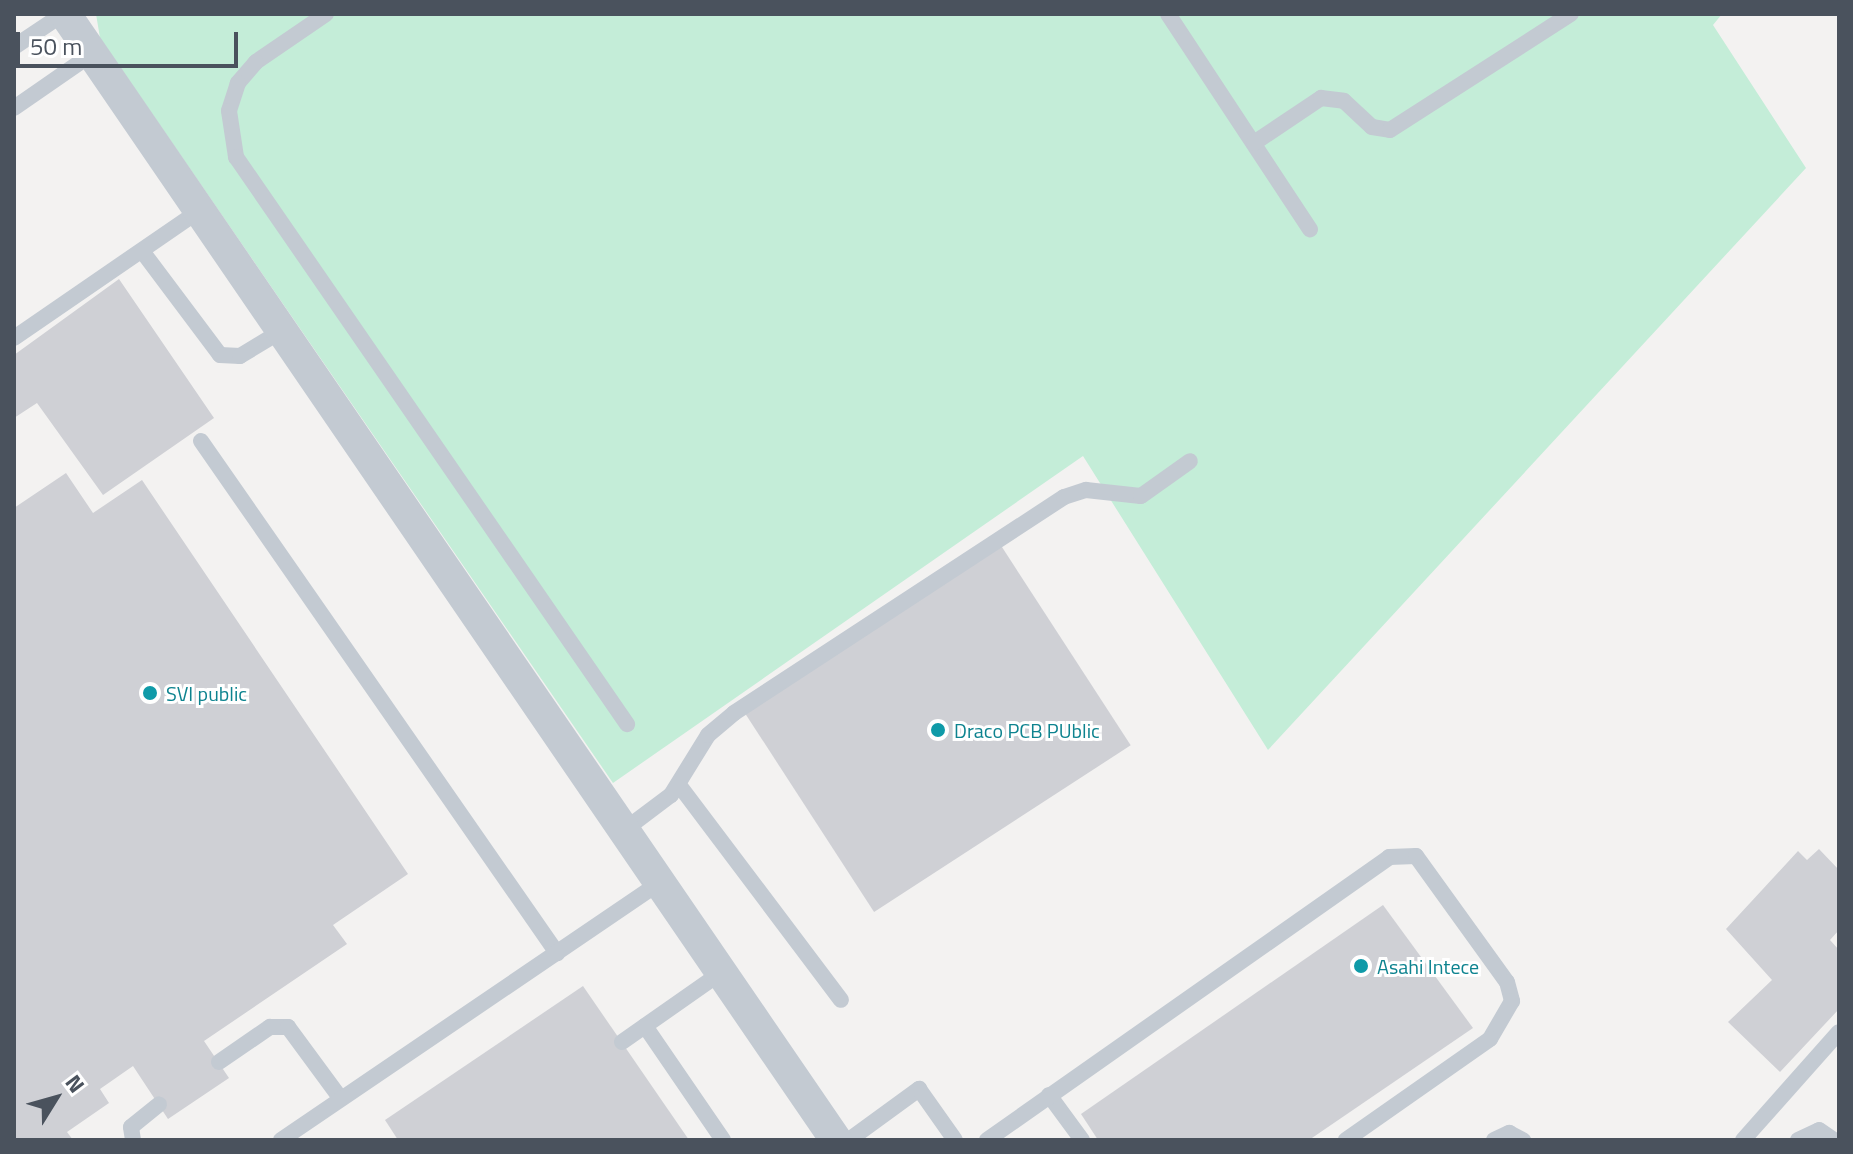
<!DOCTYPE html>
<html>
<head>
<meta charset="utf-8">
<style>
	body { margin:0 }
	#map { position:relative; width:1853px; height:1154px; overflow:hidden; background:#f3f2f1; font-family:"Titillium Web",sans-serif }
	div>[style] { position:absolute }
	[style*='--x'] { left:calc(var(--x)*1px); top:calc(var(--y)*1px); width:calc(var(--w)*1px); rotate:calc(var(--a)*1deg) }
	.green>* { inset:0; background:#c4edd8 }
	.building>* { inset:0; background:#cfd0d5; transform-origin:0 0 }
	.service>* { height:16px; margin:-8px; padding:0 8px; transform-origin:8px; border-radius:8px; background:#c3cad2 }
	.minor>* { height:32px; margin:-16px; padding:0 16px; transform-origin:16px; border-radius:16px; background:#c3cad2 }
	.dots>* { width:22px; height:22px; translate:-50% -50%; box-sizing:border-box; border:4px solid #fff; border-radius:50% }
	span { translate:-50% -50%; white-space:nowrap; text-align:center; line-height:1.15; -webkit-text-stroke:6px #fff; paint-order:stroke }
	.culture-label { font-size:20px; color:#0d838f }
	.left { translate:0 -50%; text-align:left }
	.frame { position:absolute; inset:0; border:16px solid #4a525d; pointer-events:none }
	.north { position:absolute; left:16px; top:1058px; width:80px; height:80px; -webkit-text-stroke:6px #fff; paint-order:stroke; rotate:53deg; font-size:22px; font-weight:700; line-height:32px; text-align:center; color:#4a525d }
	.north::after { content:''; display:block; margin:auto; width:28px; height:36px; background:#4a525d; clip-path:polygon(50% 0,100% 100%,50% 72%,0 100%) }
	.scale { position:absolute; left:16px; top:32px; width:222px; height:36px; box-sizing:border-box; border:4px solid #4a525d; border-top:0; padding-left:10px; font-size:24px; line-height:28px; white-space:nowrap; color:#4a525d; -webkit-text-stroke:6px #fff; paint-order:stroke }
</style>
</head>
<body>
<div id="map">
	<div class="green">
		<div style="clip-path:polygon(96px 14px,1722px 14px,1713px 25px,1806px 168px,1268px 750px,1083px 456px,613px 783px,100px 38px)"></div>
	</div>
	<div class="building">
		<div style="clip-path:polygon(119px 279px,214px 418px,103px 495px,37px 403px,14px 418px,14px 355px)"></div>
		<div style="clip-path:polygon(66px 473px,93px 513px,142px 480px,408px 874px,333px 925px,347px 944px,204px 1041px,229px 1078px,168px 1119px,133px 1066px,100px 1089px,109px 1103px,67px 1132px,73px 1140px,14px 1140px,14px 508px)"></div>
		<div style="left:1000px;top:544px;width:240px;height:306px;rotate:57deg"></div>
		<div style="clip-path:polygon(1819px 849px,1839px 870px,1839px 930px,1830px 940px,1839px 950px,1839px 1009px,1780px 1072px,1728px 1022px,1772px 980px,1726px 929px,1798px 851px,1807px 860px)"></div>
		<div style="clip-path:polygon(1383px 905px,1473px 1028px,1309px 1140px,1098px 1140px,1081px 1114px)"></div>
		<div style="clip-path:polygon(583px 986px,689px 1140px,398px 1140px,385px 1120px)"></div>
	</div>
	<div class="service">
		<div style="--x:326;--y:14;--w:85;--a:145.6"></div>
		<div style="--x:256;--y:62;--w:28;--a:131"></div>
		<div style="--x:238;--y:83;--w:29;--a:108"></div>
		<div style="--x:229;--y:111;--w:47;--a:81.3"></div>
		<div style="--x:236;--y:157;--w:689;--a:55.41"></div>
		<div style="--x:1168;--y:14;--w:258;--a:56.6"></div>
		<div style="--x:14;--y:47;--w:59;--a:-34"></div>
		<div style="--x:14;--y:108;--w:95;--a:-34.7"></div>
		<div style="--x:1254;--y:143;--w:81;--a:-33.9"></div>
		<div style="--x:1321;--y:98;--w:23;--a:7"></div>
		<div style="--x:1344;--y:101;--w:38;--a:43"></div>
		<div style="--x:1372;--y:127;--w:18;--a:9"></div>
		<div style="--x:1390;--y:130;--w:215;--a:-32.7"></div>
		<div style="--x:142;--y:251;--w:130;--a:53.1"></div>
		<div style="--x:220;--y:355;--w:20;--a:3"></div>
		<div style="--x:240;--y:356;--w:50;--a:-31.2"></div>
		<div style="--x:14;--y:338;--w:226;--a:-34.5"></div>
		<div style="--x:201;--y:441;--w:624;--a:55.19"></div>
		<div style="--x:679;--y:785;--w:269;--a:53"></div>
		<div style="--x:627;--y:828;--w:55;--a:-36.9"></div>
		<div style="--x:671;--y:795;--w:70;--a:-58.3"></div>
		<div style="--x:708;--y:735;--w:34;--a:-40"></div>
		<div style="--x:734;--y:713;--w:394;--a:-33.2"></div>
		<div style="--x:1064;--y:497;--w:23;--a:-18"></div>
		<div style="--x:1086;--y:490;--w:55;--a:6.2"></div>
		<div style="--x:1141;--y:496;--w:60;--a:-35.5"></div>
		<div style="--x:645;--y:1026;--w:138;--a:55.6"></div>
		<div style="--x:622;--y:1042;--w:122;--a:-35"></div>
		<div style="--x:219;--y:1062;--w:62;--a:-34.5"></div>
		<div style="--x:270;--y:1027;--w:18;--a:0"></div>
		<div style="--x:288;--y:1027;--w:89;--a:53.6"></div>
		<div style="--x:1049;--y:1095;--w:56;--a:53.7"></div>
		<div style="--x:133;--y:1140;--w:13;--a:-99"></div>
		<div style="--x:131;--y:1127;--w:36;--a:-39"></div>
		<div style="--x:281;--y:1140;--w:461;--a:-34.2"></div>
		<div style="--x:849;--y:1140;--w:87;--a:-36.1"></div>
		<div style="--x:919;--y:1089;--w:62;--a:54.8"></div>
		<div style="--x:987;--y:1140;--w:492;--a:-35.1"></div>
		<div style="--x:1389;--y:857;--w:27;--a:-2"></div>
		<div style="--x:1416;--y:856;--w:155;--a:54.2"></div>
		<div style="--x:1507;--y:982;--w:20;--a:75"></div>
		<div style="--x:1512;--y:1001;--w:44;--a:120.1"></div>
		<div style="--x:1490;--y:1039;--w:176;--a:145"></div>
		<div style="--x:1494;--y:1140;--w:17;--a:-25"></div>
		<div style="--x:1509;--y:1133;--w:16;--a:27"></div>
		<div style="--x:1743;--y:1140;--w:144;--a:-48.4"></div>
		<div style="--x:1798;--y:1140;--w:23;--a:-25"></div>
		<div style="--x:1819;--y:1130;--w:18;--a:34"></div>
	</div>
	<div class="minor">
		<div style="--x:65;--y:14;--w:1365;--a:55.6"></div>
	</div>
	<div class="dots">
		<div style="left:150px;top:693px;background:#0f9aa8"></div>
		<div style="left:938px;top:730px;background:#0f9aa8"></div>
		<div style="left:1361px;top:966px;background:#0f9aa8"></div>
	</div>
	<div class="culture-label">
		<span class="left" style="left:166px;top:693px">SVI public</span>
		<span class="left" style="left:954px;top:730px">Draco PCB PUblic</span>
		<span class="left" style="left:1377px;top:966px">Asahi Intece</span>
	</div>
	<div class="frame"></div>
	<div class="north">N</div>
	<div class="scale">50 m</div>
</div>
</body>
</html>
